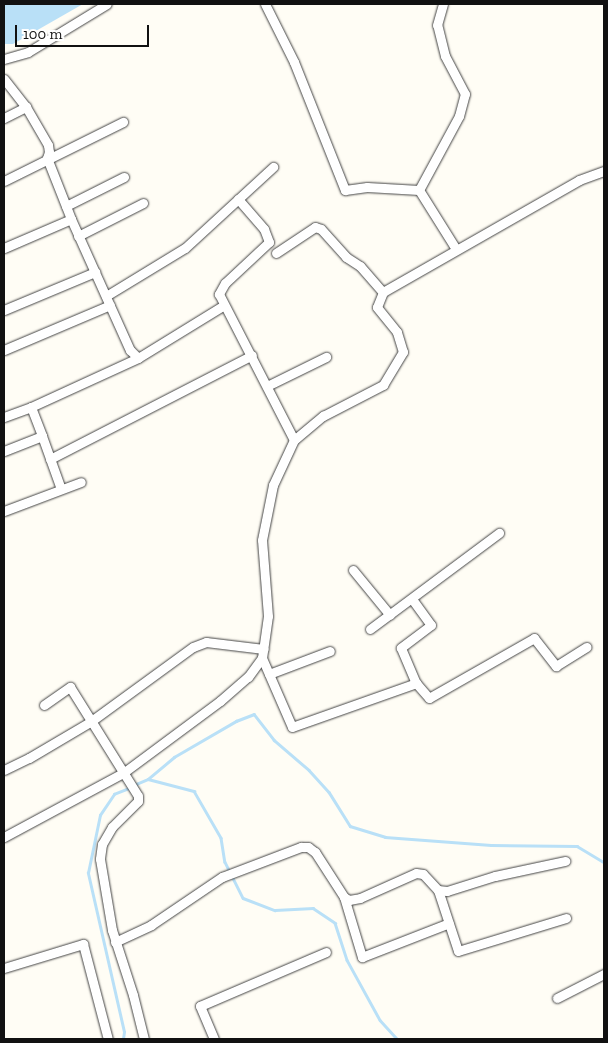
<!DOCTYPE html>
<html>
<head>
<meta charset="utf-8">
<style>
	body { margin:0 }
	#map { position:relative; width:608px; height:1043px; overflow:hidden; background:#fffdf5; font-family:"Zilla Slab",serif }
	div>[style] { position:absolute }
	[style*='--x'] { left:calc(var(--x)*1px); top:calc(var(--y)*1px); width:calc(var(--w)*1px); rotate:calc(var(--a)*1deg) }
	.water>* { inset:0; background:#b9e0f7 }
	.stream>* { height:2.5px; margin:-1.25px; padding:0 1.25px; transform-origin:1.25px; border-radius:1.25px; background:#b9e0f7 }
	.roads { filter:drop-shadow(0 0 1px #444) drop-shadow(0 0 1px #444) }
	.street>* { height:9px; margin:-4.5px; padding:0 4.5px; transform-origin:4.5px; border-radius:4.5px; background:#fff }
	span { translate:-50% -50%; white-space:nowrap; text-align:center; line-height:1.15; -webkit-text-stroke:5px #fff; paint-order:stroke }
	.frame { position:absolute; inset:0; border:5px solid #111; pointer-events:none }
	.scale { position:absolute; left:15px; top:25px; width:134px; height:22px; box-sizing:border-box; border:2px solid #111; border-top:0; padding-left:6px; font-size:15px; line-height:18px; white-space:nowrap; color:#111; -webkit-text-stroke:4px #fff; paint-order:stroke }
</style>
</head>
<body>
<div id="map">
	<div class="water">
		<div style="clip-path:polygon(4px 4px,83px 4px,13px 44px,4px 44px)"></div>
	</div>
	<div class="stream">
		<div style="--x:148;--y:779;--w:34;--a:-40"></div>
		<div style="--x:174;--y:757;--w:72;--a:-30.1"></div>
		<div style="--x:236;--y:721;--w:19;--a:-21"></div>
		<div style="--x:254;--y:714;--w:33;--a:52"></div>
		<div style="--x:274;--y:740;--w:46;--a:40.6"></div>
		<div style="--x:309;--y:770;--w:30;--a:48"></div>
		<div style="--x:329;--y:792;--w:40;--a:58"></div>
		<div style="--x:350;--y:826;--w:37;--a:17"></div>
		<div style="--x:385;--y:837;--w:106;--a:4.3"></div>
		<div style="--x:491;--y:845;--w:86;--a:0.7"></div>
		<div style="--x:577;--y:846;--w:31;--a:31"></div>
		<div style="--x:134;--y:785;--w:15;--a:-23"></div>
		<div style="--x:148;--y:779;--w:48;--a:14.6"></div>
		<div style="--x:194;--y:791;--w:54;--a:60.1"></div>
		<div style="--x:221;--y:838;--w:24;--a:81"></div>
		<div style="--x:225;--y:862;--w:40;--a:63.4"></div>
		<div style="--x:243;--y:898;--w:34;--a:21"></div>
		<div style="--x:275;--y:910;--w:38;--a:-3"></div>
		<div style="--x:313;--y:908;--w:27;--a:34"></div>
		<div style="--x:335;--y:923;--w:39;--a:72"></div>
		<div style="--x:347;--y:960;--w:68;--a:61.2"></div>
		<div style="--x:380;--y:1020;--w:25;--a:48"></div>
		<div style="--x:123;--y:1039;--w:7;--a:-82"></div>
		<div style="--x:124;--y:1032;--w:163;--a:-102.8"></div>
		<div style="--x:88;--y:873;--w:59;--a:-78.3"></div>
		<div style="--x:100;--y:815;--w:25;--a:-56"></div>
		<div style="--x:114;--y:794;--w:16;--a:-22"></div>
	</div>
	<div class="roads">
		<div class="street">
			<div style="--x:265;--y:4;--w:65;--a:63.4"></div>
			<div style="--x:294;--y:62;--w:138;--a:68.3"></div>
			<div style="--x:345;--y:190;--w:22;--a:-8"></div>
			<div style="--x:367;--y:187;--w:52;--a:3.3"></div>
			<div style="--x:419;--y:190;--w:70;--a:57.9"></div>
			<div style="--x:4;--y:59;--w:25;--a:-16"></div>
			<div style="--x:28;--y:52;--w:92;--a:-31.3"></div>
			<div style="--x:4;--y:79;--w:36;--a:52"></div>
			<div style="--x:26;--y:107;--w:44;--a:59.9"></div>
			<div style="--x:48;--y:145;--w:7;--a:82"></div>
			<div style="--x:49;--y:152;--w:6;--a:108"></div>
			<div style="--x:47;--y:158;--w:66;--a:68.5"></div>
			<div style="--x:71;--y:219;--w:144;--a:65.8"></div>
			<div style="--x:130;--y:350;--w:11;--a:45"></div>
			<div style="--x:4;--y:118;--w:25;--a:-27"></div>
			<div style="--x:4;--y:181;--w:133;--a:-26.4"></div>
			<div style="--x:419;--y:190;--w:84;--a:-61.6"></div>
			<div style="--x:459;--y:116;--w:23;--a:-75"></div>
			<div style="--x:465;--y:94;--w:43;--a:-117.8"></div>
			<div style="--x:445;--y:56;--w:32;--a:-104"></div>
			<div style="--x:437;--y:25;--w:22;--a:-74"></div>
			<div style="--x:238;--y:199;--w:40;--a:49"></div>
			<div style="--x:264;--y:229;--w:14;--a:69"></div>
			<div style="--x:269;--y:242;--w:60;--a:137"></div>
			<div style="--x:225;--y:283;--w:13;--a:119"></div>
			<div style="--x:219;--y:294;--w:164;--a:62.8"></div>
			<div style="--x:66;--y:206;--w:65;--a:-26.6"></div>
			<div style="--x:78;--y:236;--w:73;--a:-26.9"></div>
			<div style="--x:4;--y:248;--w:73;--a:-23.4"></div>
			<div style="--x:276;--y:253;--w:47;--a:-33.7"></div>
			<div style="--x:315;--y:227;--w:6;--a:18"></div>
			<div style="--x:321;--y:229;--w:38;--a:48"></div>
			<div style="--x:346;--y:257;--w:17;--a:33"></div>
			<div style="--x:360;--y:266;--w:35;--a:49"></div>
			<div style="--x:106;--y:296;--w:92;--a:-31.3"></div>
			<div style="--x:185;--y:248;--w:120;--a:-42.6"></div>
			<div style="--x:4;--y:310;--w:99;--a:-22.7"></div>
			<div style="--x:4;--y:350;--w:115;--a:-23"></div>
			<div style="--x:267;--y:386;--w:66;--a:-26.2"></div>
			<div style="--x:31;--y:407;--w:31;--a:69"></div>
			<div style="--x:4;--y:417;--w:29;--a:-20"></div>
			<div style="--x:31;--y:407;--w:118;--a:-24.6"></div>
			<div style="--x:138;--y:358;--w:101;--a:-31.6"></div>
			<div style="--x:4;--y:451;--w:41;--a:-21.5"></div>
			<div style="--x:42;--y:436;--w:56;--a:70.3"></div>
			<div style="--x:50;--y:459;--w:227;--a:-27.2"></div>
			<div style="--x:4;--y:511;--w:82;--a:-20.6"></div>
			<div style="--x:353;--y:570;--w:58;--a:50.6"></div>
			<div style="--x:412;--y:599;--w:32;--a:54"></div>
			<div style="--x:431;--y:625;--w:38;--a:143"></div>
			<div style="--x:401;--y:648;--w:38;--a:67"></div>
			<div style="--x:416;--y:683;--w:20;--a:49"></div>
			<div style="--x:429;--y:698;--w:121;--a:-29.7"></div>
			<div style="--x:534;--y:638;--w:36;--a:52"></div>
			<div style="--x:556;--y:666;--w:36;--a:-32"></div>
			<div style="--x:370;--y:629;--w:161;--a:-36.7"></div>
			<div style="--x:262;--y:658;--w:75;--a:66.5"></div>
			<div style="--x:292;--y:727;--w:132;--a:-19.5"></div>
			<div style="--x:269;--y:674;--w:65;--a:-20.7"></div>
			<div style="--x:44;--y:705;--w:32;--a:-35"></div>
			<div style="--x:70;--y:687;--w:128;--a:58"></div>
			<div style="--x:138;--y:796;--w:5;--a:90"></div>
			<div style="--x:138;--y:801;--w:37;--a:135"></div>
			<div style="--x:112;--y:827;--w:20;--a:120"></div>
			<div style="--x:102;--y:844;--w:15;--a:98"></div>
			<div style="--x:100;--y:859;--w:72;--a:80.4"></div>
			<div style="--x:112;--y:930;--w:68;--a:72.1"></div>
			<div style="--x:133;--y:995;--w:45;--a:76"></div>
			<div style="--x:4;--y:770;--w:28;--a:-26"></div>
			<div style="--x:29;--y:758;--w:71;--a:-30.5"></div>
			<div style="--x:90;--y:722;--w:127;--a:-36.1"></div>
			<div style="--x:193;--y:647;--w:14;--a:-21"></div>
			<div style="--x:206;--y:642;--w:58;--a:6.9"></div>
			<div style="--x:4;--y:837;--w:135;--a:-28.3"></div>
			<div style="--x:123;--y:773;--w:121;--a:-36.6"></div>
			<div style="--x:220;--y:701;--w:37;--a:-41"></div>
			<div style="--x:248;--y:677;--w:24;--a:-54"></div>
			<div style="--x:262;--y:658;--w:42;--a:-81.9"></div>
			<div style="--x:268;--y:616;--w:76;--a:-94.5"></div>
			<div style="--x:262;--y:540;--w:56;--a:-78.7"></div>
			<div style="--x:273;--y:485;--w:50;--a:-65"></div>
			<div style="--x:294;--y:440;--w:38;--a:-40"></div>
			<div style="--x:323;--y:416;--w:68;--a:-27.3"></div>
			<div style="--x:383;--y:385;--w:39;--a:-59"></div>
			<div style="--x:403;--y:352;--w:21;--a:-107"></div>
			<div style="--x:397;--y:332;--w:32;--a:-129"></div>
			<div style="--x:377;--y:307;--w:16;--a:-68"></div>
			<div style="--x:383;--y:292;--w:226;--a:-29.7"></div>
			<div style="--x:579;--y:180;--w:27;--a:-20"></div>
			<div style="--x:438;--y:890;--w:64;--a:71.8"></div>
			<div style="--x:458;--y:951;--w:113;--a:-17"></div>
			<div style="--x:344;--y:897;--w:63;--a:73.3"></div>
			<div style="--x:362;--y:957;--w:93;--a:-21.3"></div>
			<div style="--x:115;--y:942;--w:40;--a:-25"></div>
			<div style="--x:151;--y:925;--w:86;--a:-34.1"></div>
			<div style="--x:222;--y:877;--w:85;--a:-20.8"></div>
			<div style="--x:301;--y:847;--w:7;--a:0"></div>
			<div style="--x:308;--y:847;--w:9;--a:36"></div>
			<div style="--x:315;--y:852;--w:54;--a:57.2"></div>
			<div style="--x:344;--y:897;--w:6;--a:31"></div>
			<div style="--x:349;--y:900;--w:11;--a:-10"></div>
			<div style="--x:360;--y:898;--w:61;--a:-24.1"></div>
			<div style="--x:416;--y:873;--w:7;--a:8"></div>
			<div style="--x:423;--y:874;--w:22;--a:47"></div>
			<div style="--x:438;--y:890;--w:9;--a:6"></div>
			<div style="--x:447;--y:891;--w:50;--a:-17.4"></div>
			<div style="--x:495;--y:876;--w:72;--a:-12.1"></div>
			<div style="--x:4;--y:968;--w:83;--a:-16.9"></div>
			<div style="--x:83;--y:944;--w:98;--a:75.3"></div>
			<div style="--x:557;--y:998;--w:53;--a:-27.1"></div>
			<div style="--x:214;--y:1039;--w:36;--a:-113"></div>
			<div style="--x:200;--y:1006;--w:137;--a:-23.2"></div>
		</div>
	</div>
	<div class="frame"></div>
	<div class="scale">100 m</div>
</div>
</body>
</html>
